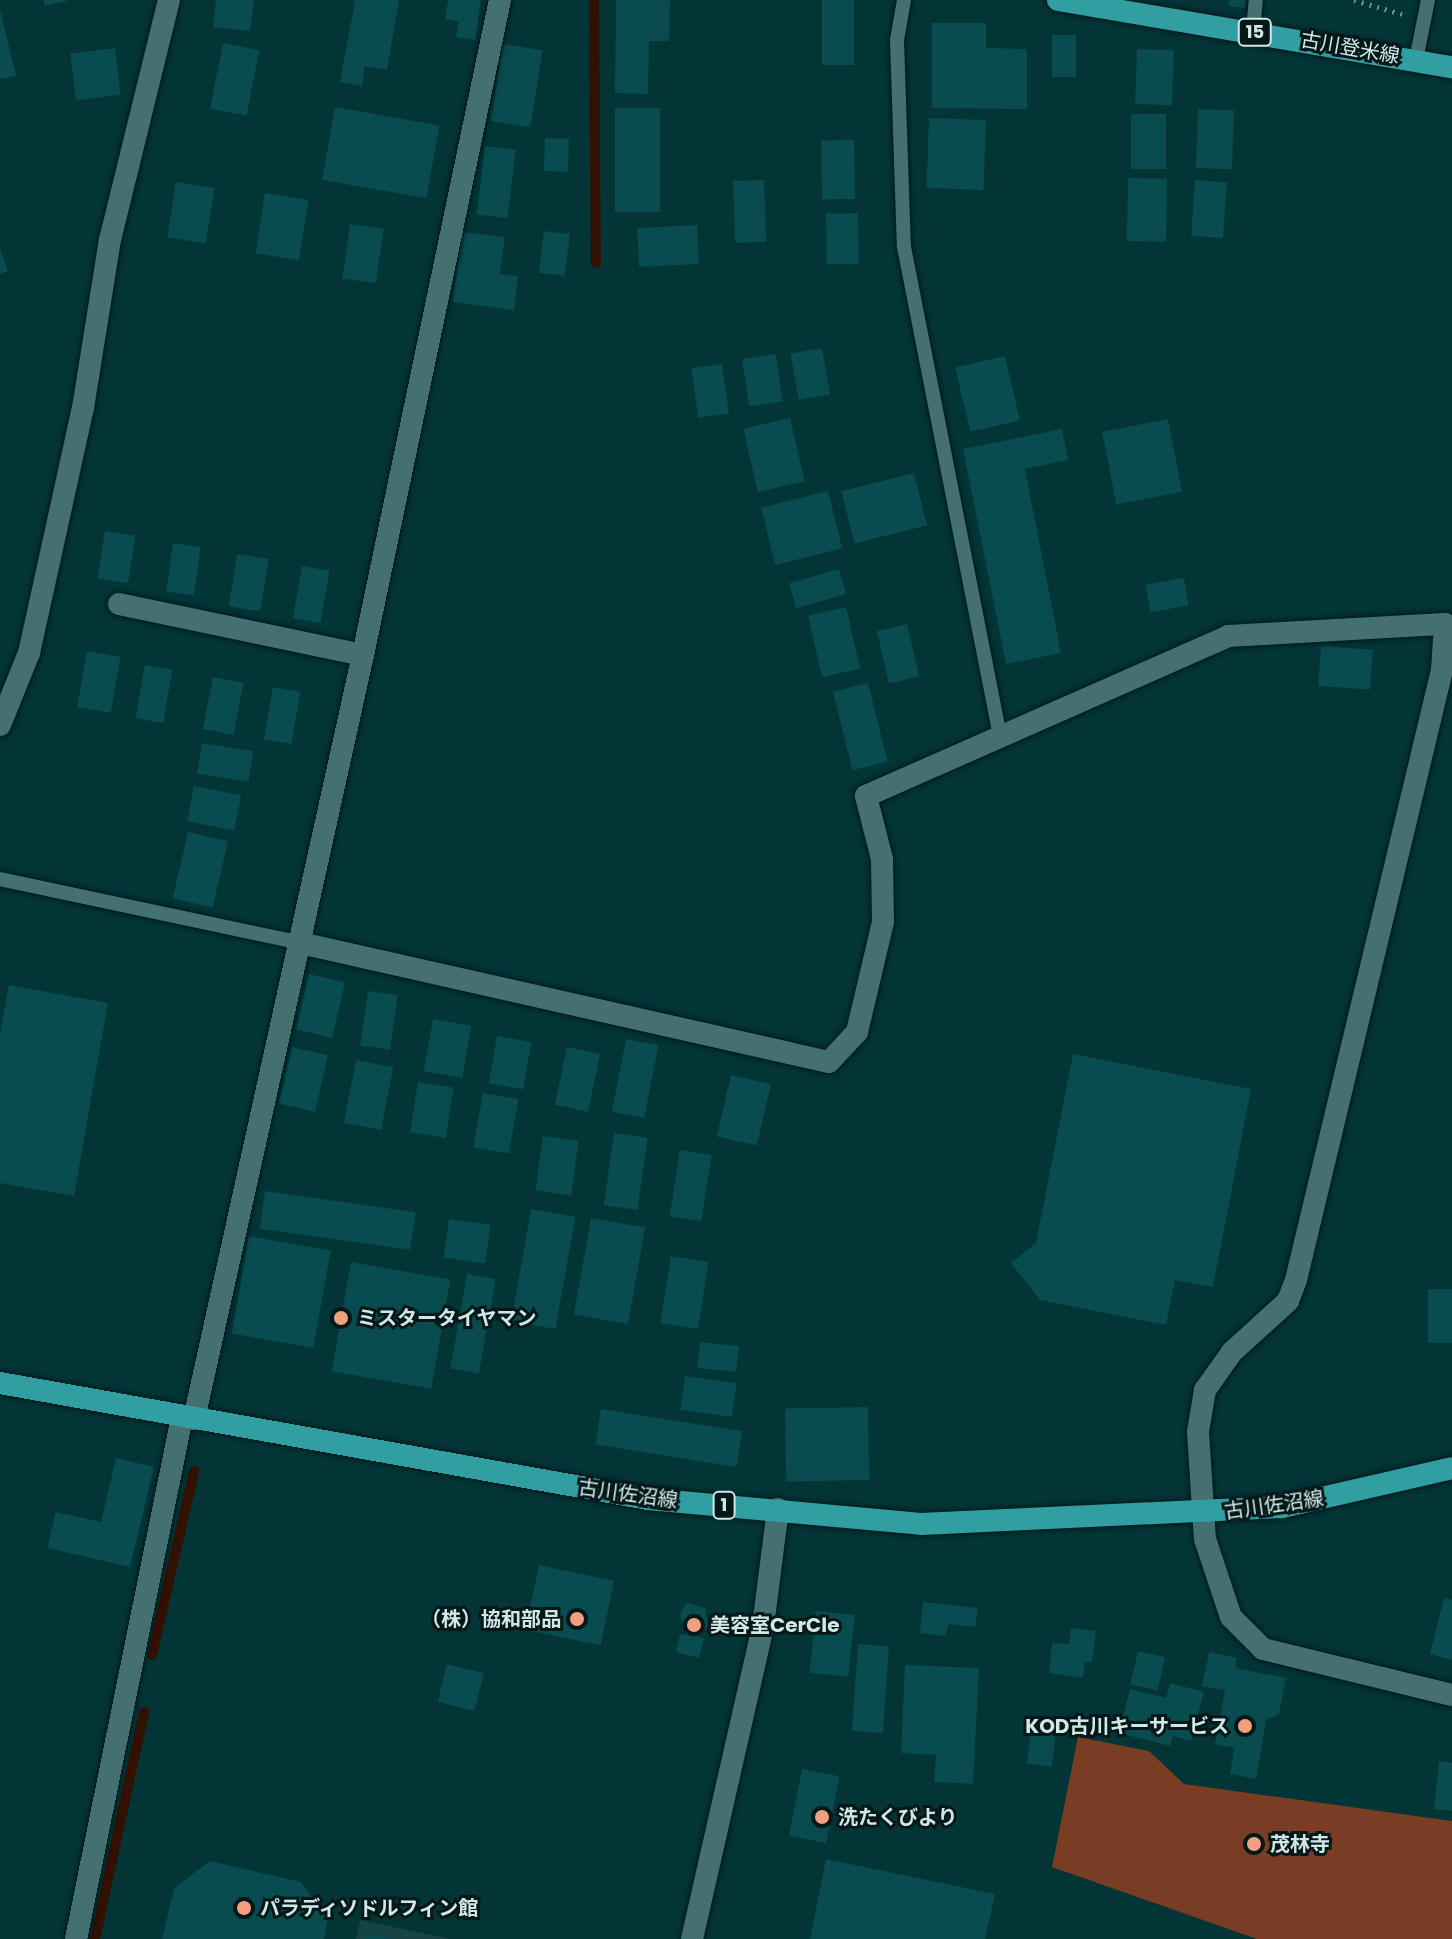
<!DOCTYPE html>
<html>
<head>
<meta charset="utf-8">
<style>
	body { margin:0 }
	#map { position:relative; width:1452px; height:1939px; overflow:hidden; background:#033436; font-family:Poppins,"Noto Sans JP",sans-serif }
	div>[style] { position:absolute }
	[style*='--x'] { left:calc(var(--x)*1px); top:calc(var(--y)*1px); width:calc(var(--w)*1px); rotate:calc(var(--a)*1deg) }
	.built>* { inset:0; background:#184344 }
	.green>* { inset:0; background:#793d24 }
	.stream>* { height:10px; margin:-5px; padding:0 5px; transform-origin:5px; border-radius:5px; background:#321002 }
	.building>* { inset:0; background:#084c4f; transform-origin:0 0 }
	.path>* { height:5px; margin-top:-2.5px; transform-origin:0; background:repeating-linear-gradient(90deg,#6a8e8f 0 2px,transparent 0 8px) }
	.roads { filter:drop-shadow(0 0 2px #03191a) drop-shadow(0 0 2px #03191a) }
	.service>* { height:14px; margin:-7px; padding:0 7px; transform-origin:7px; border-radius:7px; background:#457072 }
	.minor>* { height:22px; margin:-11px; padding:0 11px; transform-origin:11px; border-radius:11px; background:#457072 }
	.tertiary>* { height:22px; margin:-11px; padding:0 11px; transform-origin:11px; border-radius:11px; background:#457072 }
	.primary>* { height:22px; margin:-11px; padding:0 11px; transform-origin:11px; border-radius:11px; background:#319ea2 }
	.dots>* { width:22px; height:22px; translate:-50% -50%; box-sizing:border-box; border:4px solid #071819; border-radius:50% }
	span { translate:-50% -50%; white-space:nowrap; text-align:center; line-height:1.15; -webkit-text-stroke:6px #071819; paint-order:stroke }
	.shield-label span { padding:2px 6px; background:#071819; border:2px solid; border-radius:6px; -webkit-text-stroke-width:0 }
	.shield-label { font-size:18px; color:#d1e8e9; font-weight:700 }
	.street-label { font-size:20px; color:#d1e8e9 }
	.poi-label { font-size:20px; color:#d1e8e9; font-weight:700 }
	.left { translate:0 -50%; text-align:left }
	.right { translate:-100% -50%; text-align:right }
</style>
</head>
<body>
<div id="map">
	<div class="built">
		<div style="clip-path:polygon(360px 1920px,451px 1939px,356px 1939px)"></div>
	</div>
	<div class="green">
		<div style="clip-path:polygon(1078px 1737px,1149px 1751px,1184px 1784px,1452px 1821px,1452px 1939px,1257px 1939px,1052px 1867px)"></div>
	</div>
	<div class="stream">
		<div style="--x:594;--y:0;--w:263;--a:89.6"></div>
		<div style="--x:152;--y:1655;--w:189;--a:-77.1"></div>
		<div style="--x:95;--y:1939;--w:232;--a:-77.8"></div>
	</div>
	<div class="building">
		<div style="clip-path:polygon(43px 0,66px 0,67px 1px,45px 6px)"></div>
		<div style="clip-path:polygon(216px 0,254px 0,250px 31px,213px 27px)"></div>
		<div style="clip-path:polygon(355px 0,399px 0,387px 70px,365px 66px,362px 86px,340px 82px)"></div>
		<div style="clip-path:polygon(448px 0,481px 0,475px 40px,456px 37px,459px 22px,445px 19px)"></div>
		<div style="clip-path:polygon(616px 0,670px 0,669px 41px,649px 41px,648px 94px,615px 93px)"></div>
		<div style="left:822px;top:0;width:32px;height:65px"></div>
		<div style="clip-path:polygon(1229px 0,1246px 0,1245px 8px,1228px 6px)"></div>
		<div style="clip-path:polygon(0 9px,16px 76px,0 79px)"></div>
		<div style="clip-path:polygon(932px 23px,986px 23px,986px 48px,1027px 49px,1027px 109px,932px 108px)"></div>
		<div style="left:1052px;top:35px;width:24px;height:42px"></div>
		<div style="left:223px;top:43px;width:37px;height:67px;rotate:11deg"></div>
		<div style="left:503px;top:44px;width:40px;height:78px;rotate:9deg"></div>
		<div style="left:115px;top:48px;width:47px;height:45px;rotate:83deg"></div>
		<div style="left:1137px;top:49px;width:37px;height:55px;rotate:2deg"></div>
		<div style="left:335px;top:107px;width:106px;height:74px;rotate:10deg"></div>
		<div style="left:615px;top:108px;width:45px;height:104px"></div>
		<div style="left:1198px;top:109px;width:36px;height:59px;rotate:2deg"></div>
		<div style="left:1131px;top:114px;width:35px;height:55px"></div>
		<div style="left:929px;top:118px;width:57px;height:70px;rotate:2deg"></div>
		<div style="left:545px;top:138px;width:24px;height:33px;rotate:2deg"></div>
		<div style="left:854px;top:140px;width:59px;height:33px;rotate:89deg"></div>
		<div style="left:485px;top:146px;width:31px;height:69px;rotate:7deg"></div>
		<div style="left:1128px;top:178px;width:39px;height:63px;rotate:1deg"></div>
		<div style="left:764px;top:180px;width:62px;height:31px;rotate:88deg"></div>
		<div style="left:1195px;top:180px;width:32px;height:56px;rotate:4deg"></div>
		<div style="left:176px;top:182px;width:39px;height:56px;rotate:9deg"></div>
		<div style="left:265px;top:193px;width:44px;height:61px;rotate:9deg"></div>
		<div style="left:858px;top:213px;width:51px;height:32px;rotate:89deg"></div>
		<div style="left:350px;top:224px;width:34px;height:55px;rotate:8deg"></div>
		<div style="left:697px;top:225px;width:39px;height:60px;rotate:87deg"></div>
		<div style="left:544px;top:231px;width:26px;height:42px;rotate:7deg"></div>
		<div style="clip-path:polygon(462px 232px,505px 237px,500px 274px,518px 276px,514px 310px,453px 302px)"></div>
		<div style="clip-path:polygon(0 248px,8px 271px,0 274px)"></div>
		<div style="left:822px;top:348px;width:47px;height:32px;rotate:80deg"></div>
		<div style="left:776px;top:354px;width:48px;height:34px;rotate:82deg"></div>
		<div style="left:1005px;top:356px;width:66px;height:51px;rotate:77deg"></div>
		<div style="left:722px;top:364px;width:50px;height:31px;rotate:82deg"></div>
		<div style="left:790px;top:418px;width:65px;height:48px;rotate:77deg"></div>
		<div style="left:1168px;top:419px;width:74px;height:67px;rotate:79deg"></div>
		<div style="clip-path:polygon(1062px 429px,1068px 460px,1025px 469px,1061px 653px,1006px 664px,963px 449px)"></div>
		<div style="left:914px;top:473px;width:54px;height:75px;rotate:76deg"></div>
		<div style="left:828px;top:491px;width:59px;height:69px;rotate:76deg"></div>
		<div style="left:105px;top:531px;width:31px;height:48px;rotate:9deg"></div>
		<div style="left:173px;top:543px;width:28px;height:49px;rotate:8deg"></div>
		<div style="left:237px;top:554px;width:32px;height:53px;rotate:9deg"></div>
		<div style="left:302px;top:566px;width:28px;height:53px;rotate:10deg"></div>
		<div style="left:839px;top:569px;width:26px;height:52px;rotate:74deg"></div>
		<div style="left:1184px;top:578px;width:28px;height:39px;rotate:80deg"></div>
		<div style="left:846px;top:607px;width:63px;height:39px;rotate:77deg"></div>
		<div style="left:907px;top:624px;width:54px;height:31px;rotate:77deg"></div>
		<div style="left:1321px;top:646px;width:52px;height:40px;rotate:4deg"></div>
		<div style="left:87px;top:651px;width:34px;height:57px;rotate:10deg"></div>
		<div style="left:145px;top:665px;width:28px;height:54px;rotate:10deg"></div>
		<div style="left:213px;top:677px;width:31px;height:53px;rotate:11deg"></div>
		<div style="left:868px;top:683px;width:81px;height:36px;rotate:76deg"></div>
		<div style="left:273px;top:687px;width:28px;height:53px;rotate:10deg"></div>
		<div style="left:202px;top:743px;width:52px;height:31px;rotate:9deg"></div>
		<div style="left:194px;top:786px;width:48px;height:36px;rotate:11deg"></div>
		<div style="left:188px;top:832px;width:41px;height:68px;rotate:13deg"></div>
		<div style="left:309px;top:974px;width:37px;height:57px;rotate:13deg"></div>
		<div style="clip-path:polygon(9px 985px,108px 1003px,74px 1196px,0 1183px,0 1035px)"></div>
		<div style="left:368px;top:991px;width:30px;height:55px;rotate:8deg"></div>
		<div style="left:433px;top:1019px;width:39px;height:53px;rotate:10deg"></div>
		<div style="left:497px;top:1036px;width:35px;height:48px;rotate:10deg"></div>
		<div style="left:626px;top:1039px;width:33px;height:74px;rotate:11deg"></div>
		<div style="left:292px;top:1047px;width:37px;height:58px;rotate:13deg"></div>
		<div style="left:567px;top:1047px;width:34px;height:59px;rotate:12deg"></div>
		<div style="clip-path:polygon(1073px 1054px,1251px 1089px,1213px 1287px,1175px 1280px,1166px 1325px,1040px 1300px,1011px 1263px,1036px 1243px)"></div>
		<div style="left:356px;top:1060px;width:38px;height:64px;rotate:11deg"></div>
		<div style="left:731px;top:1075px;width:41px;height:63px;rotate:13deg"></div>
		<div style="left:418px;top:1082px;width:36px;height:51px;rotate:9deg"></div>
		<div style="left:483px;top:1093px;width:36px;height:55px;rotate:10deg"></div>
		<div style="left:614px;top:1133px;width:34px;height:73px;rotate:8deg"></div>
		<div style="left:543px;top:1136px;width:36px;height:55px;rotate:8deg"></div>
		<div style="left:680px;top:1150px;width:32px;height:67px;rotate:9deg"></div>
		<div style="left:265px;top:1191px;width:152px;height:38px;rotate:8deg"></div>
		<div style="left:531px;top:1209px;width:45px;height:114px;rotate:10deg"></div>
		<div style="left:591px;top:1218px;width:55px;height:98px;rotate:10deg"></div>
		<div style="left:449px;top:1219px;width:42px;height:39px;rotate:8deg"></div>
		<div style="left:249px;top:1236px;width:83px;height:99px;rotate:10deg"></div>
		<div style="left:671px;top:1256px;width:38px;height:68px;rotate:9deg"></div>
		<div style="left:351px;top:1262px;width:101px;height:111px;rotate:10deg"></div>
		<div style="left:467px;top:1274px;width:29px;height:96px;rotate:10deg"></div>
		<div style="left:1428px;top:1289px;width:24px;height:54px"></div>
		<div style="left:700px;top:1342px;width:39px;height:26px;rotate:6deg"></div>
		<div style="left:685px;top:1376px;width:52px;height:34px;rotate:8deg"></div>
		<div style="left:868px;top:1407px;width:73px;height:83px;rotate:89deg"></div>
		<div style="left:601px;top:1409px;width:143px;height:36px;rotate:9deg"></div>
		<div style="clip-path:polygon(116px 1458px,154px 1467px,130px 1567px,47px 1548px,56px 1512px,101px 1522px)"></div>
		<div style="left:539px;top:1565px;width:77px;height:66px;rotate:12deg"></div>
		<div style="clip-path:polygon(1444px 1598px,1452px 1600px,1452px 1660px,1430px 1654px)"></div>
		<div style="clip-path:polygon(923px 1602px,978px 1608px,975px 1627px,949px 1624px,945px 1636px,920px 1633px)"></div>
		<div style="clip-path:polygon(687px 1603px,705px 1608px,708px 1626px,697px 1637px,704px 1638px,699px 1658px,676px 1652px,680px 1634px,686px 1635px,680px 1613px)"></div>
		<div style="left:816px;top:1611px;width:39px;height:62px;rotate:6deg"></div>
		<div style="clip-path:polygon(1071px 1628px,1096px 1631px,1092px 1662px,1085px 1662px,1083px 1678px,1049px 1673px,1052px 1643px,1069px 1644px)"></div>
		<div style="left:858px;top:1644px;width:31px;height:87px;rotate:4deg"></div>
		<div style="left:1138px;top:1651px;width:28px;height:34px;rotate:13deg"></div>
		<div style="clip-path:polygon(1209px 1652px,1237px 1658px,1235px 1668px,1286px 1678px,1279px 1714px,1266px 1720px,1256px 1779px,1230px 1774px,1234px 1748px,1215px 1744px,1225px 1690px,1202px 1686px)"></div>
		<div style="left:447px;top:1664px;width:38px;height:39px;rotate:14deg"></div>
		<div style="clip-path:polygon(905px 1665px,979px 1668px,973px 1784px,934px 1782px,936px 1755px,901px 1753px)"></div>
		<div style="clip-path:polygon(1170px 1683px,1204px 1692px,1191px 1741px,1173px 1736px,1170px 1746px,1119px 1733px,1130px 1689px,1166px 1698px)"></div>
		<div style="left:1031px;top:1730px;width:25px;height:34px;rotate:7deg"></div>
		<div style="clip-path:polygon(1439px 1761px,1452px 1763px,1452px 1811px,1434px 1809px)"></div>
		<div style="left:802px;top:1769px;width:38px;height:68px;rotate:11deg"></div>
		<div style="clip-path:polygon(826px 1859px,995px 1894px,985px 1939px,810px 1939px)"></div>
		<div style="clip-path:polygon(210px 1861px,301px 1882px,328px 1920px,324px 1939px,162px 1939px,174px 1888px)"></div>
		<div style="clip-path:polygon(366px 1933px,387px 1938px,386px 1939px,365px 1939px)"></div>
	</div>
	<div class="path">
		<div style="--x:1354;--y:0;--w:53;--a:16.4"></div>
	</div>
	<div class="roads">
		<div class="service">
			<div style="--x:904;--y:0;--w:41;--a:99.9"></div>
			<div style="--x:897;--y:40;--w:207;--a:88.1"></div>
			<div style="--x:904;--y:247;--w:494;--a:78.9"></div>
			<div style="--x:1253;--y:32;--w:32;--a:-85"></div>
			<div style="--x:1416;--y:60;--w:61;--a:-78.7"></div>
			<div style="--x:0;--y:879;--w:303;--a:12"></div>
		</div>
		<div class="minor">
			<div style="--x:119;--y:604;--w:249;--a:11.8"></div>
			<div style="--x:0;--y:725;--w:78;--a:-68.1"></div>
			<div style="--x:29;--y:653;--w:251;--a:-77.6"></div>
			<div style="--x:83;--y:408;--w:170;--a:-80.9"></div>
			<div style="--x:110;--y:240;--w:247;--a:-76.2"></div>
			<div style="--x:296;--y:942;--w:546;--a:12.69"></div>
			<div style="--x:829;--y:1062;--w:41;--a:-47"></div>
			<div style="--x:857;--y:1032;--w:113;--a:-76.7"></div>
			<div style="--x:883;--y:922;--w:63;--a:-90.9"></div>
			<div style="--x:882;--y:859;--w:65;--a:-104.3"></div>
			<div style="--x:866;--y:796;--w:396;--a:-23.8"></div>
			<div style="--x:1228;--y:636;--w:217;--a:-3.2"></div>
			<div style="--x:1445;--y:624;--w:46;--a:93.7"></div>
			<div style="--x:1442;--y:670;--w:627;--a:103.46"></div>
			<div style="--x:1296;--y:1280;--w:22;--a:111"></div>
			<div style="--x:1288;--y:1301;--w:76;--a:137.7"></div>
			<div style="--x:1232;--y:1352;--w:47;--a:125.4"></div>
			<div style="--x:1205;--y:1390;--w:43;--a:99.5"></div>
			<div style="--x:1198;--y:1432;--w:107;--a:86.3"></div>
			<div style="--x:1205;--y:1539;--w:82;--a:71.6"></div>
			<div style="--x:1231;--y:1617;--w:45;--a:45"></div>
			<div style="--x:1263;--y:1649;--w:195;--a:13.7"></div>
			<div style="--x:194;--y:1419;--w:782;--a:-77.53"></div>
			<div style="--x:363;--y:655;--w:669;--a:-78.19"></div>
			<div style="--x:76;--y:1939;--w:533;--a:-78.52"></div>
		</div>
		<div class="tertiary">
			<div style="--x:692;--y:1939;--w:321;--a:-77.2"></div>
			<div style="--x:763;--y:1626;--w:118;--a:-82.7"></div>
		</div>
		<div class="primary">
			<div style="--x:1058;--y:0;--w:400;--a:9.7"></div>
			<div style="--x:0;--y:1383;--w:658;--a:10.15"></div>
			<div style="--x:648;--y:1499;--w:274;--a:5.2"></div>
			<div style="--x:921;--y:1524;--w:361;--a:-2.7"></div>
			<div style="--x:1282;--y:1507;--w:174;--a:-12.9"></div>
		</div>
	</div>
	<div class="dots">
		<div style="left:341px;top:1318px;background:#f2a07f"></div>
		<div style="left:577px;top:1619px;background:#f2a07f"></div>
		<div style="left:694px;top:1625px;background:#f2a07f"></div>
		<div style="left:1245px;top:1726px;background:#f2a07f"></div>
		<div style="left:822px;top:1817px;background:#f2a07f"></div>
		<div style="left:1254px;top:1844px;background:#f2a07f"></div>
		<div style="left:244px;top:1908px;background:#f2a07f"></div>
	</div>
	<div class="shield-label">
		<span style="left:1255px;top:32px">15</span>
		<span style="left:724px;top:1505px">1</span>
	</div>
	<div class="street-label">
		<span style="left:1350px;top:48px;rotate:10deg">古川登米線</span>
		<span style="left:628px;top:1494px;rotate:8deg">古川佐沼線</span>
		<span style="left:1274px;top:1505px;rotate:-8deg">古川佐沼線</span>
	</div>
	<div class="poi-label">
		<span class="left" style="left:357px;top:1318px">ミスタータイヤマン</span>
		<span class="right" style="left:561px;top:1619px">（株）協和部品</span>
		<span class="left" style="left:710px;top:1625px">美容室CerCle</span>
		<span class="right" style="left:1229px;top:1726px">KOD古川キーサービス</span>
		<span class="left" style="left:838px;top:1817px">洗たくびより</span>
		<span class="left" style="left:1270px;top:1844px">茂林寺</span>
		<span class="left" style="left:260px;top:1908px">パラディソドルフィン館</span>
	</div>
</div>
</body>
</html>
